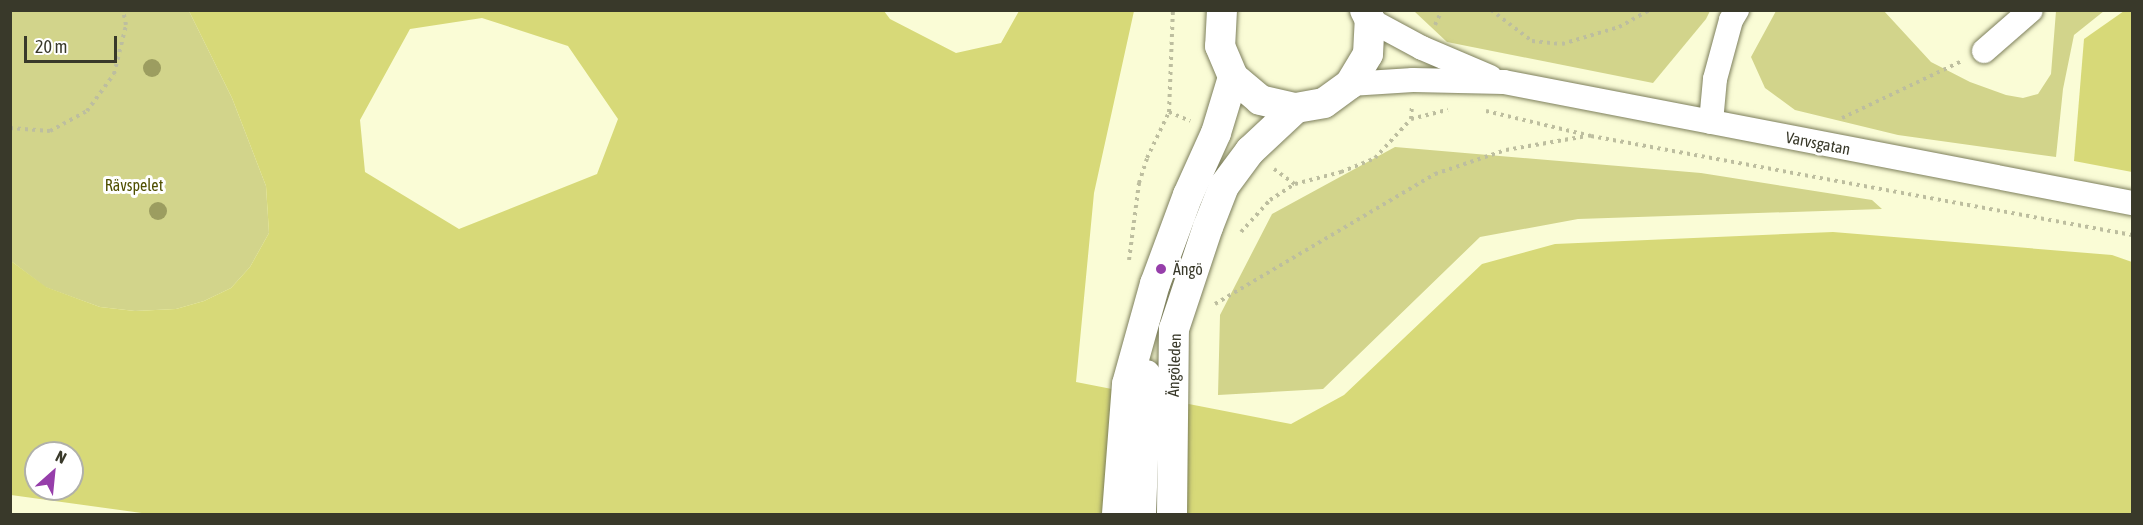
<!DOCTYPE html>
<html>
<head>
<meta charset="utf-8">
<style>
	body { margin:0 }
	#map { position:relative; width:2143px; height:525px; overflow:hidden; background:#fafcd6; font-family:"Asap Condensed",sans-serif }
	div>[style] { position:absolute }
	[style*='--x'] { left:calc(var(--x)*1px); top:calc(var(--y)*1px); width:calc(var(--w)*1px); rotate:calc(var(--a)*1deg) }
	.green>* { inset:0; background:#d2d48b }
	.water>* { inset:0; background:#d7d978 }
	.path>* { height:4px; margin-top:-2px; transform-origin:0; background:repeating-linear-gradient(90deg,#bdbe9f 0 3px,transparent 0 7.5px) }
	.roads { filter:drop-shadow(0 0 2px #7d7f5c) drop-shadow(0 0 2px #7d7f5c) }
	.minor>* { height:24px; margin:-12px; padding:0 12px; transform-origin:12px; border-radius:12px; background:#fff }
	.tertiary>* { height:30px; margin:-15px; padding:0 15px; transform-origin:15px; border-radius:15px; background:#fff }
	.trees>* { width:18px; height:18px; margin:-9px; border-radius:50%; background:#9c9d60 }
	.dots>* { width:16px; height:16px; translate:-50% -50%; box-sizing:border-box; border:3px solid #fff; border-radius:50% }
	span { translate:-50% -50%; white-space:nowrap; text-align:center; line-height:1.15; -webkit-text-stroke:6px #fff; paint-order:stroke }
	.street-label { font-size:16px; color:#39392a }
	.park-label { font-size:16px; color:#4f4f00 }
	.poi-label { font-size:16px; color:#39392a }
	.left { translate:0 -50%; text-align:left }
	.frame { position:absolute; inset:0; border:12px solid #39392a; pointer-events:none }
	.north { position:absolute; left:24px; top:441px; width:60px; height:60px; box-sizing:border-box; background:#fff; border:2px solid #b0b0aa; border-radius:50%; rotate:27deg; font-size:16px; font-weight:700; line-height:24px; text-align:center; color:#39392a }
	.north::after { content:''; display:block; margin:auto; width:21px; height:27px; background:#963eaa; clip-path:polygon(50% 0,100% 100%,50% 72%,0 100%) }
	.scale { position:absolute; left:24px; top:36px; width:93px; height:27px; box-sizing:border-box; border:3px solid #39392a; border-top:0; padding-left:8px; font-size:18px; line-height:21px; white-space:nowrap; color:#39392a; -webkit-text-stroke:4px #fff; paint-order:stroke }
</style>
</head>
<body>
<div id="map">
	<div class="green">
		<div style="clip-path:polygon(11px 11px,189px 11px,232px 98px,266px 186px,269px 233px,250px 267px,231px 288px,204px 301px,176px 309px,135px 311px,100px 307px,45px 287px,11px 261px)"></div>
		<div style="clip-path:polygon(1414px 11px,1710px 11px,1706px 19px,1653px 83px,1447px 42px)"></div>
		<div style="clip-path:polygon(2056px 11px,2104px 11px,2074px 35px,2063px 89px,2056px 157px,1898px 135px,1795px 110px,1765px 88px,1751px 57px,1776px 11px,1884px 11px,1931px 62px,1970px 82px,2006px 95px,2023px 98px,2038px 94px,2051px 74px)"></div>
		<div style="clip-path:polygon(1395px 147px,1701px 173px,1872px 200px,1882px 209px,1578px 219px,1480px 237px,1323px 389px,1218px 395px,1220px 315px,1272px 214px)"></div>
	</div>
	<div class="water">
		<div style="clip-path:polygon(evenodd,189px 11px,884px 11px,890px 19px,956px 53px,1001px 43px,1019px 11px,1134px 11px,1094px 193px,1076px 382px,1291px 424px,1344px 395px,1482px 264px,1555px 244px,1833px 232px,2112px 255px,2132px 262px,2132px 514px,149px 514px,11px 495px,11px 261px,46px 287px,100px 307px,135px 311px,176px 309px,204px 301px,231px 288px,250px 267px,269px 233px,266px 186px,232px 98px,189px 11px,482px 18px,568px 46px,618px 119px,597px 174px,459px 229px,365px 172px,360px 120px,410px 29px,482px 18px,189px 11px,36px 453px,72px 453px,72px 489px,36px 489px,36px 453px)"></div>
		<div style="clip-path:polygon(2124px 11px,2132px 11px,2132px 172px,2074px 161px,2084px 39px)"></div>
	</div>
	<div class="path">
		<div style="--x:1491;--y:10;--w:51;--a:37.1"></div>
		<div style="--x:1532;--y:41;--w:30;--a:6"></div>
		<div style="--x:1562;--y:44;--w:59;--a:-16.6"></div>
		<div style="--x:1619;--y:27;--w:35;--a:-29"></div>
		<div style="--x:1435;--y:25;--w:17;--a:-65"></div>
		<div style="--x:1486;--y:111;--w:108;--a:13.4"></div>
		<div style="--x:1591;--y:136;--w:550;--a:10.37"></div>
		<div style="--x:1169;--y:112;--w:23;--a:23"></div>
		<div style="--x:1842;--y:118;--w:131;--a:-25.4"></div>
		<div style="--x:1411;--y:119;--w:38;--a:-14"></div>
		<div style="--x:10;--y:128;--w:40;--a:4.3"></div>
		<div style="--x:50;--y:131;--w:42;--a:-28.4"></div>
		<div style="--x:87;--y:111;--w:46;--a:-53.9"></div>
		<div style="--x:114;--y:74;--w:50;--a:-76.2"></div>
		<div style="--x:126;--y:25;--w:15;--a:-101"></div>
		<div style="--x:1274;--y:169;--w:26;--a:36"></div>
		<div style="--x:1241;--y:232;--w:43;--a:-47.8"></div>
		<div style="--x:1270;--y:200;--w:30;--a:-33"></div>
		<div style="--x:1295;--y:184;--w:48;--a:-14.6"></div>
		<div style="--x:1341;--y:172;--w:37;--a:-22"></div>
		<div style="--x:1375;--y:158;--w:53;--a:-47.3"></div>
		<div style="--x:1411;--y:119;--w:13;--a:-86"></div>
		<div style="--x:1129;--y:260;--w:78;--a:-82.6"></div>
		<div style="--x:1139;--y:183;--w:26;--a:-72"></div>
		<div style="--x:1147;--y:158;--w:51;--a:-64.4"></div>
		<div style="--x:1169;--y:112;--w:102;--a:-87.8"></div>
		<div style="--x:1215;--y:304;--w:256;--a:-30.6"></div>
		<div style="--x:1435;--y:174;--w:75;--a:-18.7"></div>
		<div style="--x:1506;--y:150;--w:82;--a:-9.8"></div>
	</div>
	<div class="roads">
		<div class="minor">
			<div style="--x:1370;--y:20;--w:59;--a:28.3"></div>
			<div style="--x:1422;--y:48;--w:74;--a:23.1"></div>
			<div style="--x:1984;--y:51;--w:62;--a:-41.1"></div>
			<div style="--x:1350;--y:84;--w:63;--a:-3.6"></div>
			<div style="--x:1413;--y:80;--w:91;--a:1.3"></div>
			<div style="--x:1504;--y:82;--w:640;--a:10.91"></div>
			<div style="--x:1711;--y:122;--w:43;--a:-84.7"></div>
			<div style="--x:1715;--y:79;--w:61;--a:-74.8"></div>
			<div style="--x:1731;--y:20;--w:12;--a:-59"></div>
		</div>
		<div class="tertiary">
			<div style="--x:1222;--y:10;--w:36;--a:93"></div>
			<div style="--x:1220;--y:46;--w:34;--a:67"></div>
			<div style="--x:1233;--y:77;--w:35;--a:40"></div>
			<div style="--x:1260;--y:100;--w:37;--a:13"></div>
			<div style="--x:1296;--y:108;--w:28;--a:-10"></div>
			<div style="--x:1324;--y:103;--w:32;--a:-36"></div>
			<div style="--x:1350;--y:84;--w:35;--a:-59"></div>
			<div style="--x:1368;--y:54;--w:34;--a:-87"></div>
			<div style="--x:1370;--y:20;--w:11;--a:-117"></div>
			<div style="--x:1117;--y:514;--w:130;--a:-85.6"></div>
			<div style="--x:1127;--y:384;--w:104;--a:-74.4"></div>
			<div style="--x:1155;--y:284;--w:95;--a:-69.7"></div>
			<div style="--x:1188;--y:195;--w:68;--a:-65.7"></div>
			<div style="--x:1216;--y:133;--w:59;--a:-73.1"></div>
			<div style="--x:1141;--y:514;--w:139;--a:-87.9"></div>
			<div style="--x:1172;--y:514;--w:185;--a:-89.4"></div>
			<div style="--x:1174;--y:329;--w:108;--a:-71.6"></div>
			<div style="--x:1208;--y:227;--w:44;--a:-68.7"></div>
			<div style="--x:1224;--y:186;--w:44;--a:-53.4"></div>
			<div style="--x:1250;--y:151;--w:63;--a:-43.1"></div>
		</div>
	</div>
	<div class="trees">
		<div style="left:152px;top:68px"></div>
		<div style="left:158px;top:211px"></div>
	</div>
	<div class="dots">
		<div style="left:1161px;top:269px;background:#963eaa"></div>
	</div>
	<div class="street-label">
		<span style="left:1818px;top:143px;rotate:11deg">Varvsgatan</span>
		<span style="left:1174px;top:365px;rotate:-88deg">Ängöleden</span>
	</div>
	<div class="park-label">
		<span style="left:134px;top:185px">Rävspelet</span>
	</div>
	<div class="poi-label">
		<span class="left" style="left:1173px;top:269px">Ängö</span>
	</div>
	<div class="frame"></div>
	<div class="north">N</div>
	<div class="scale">20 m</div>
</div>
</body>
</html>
